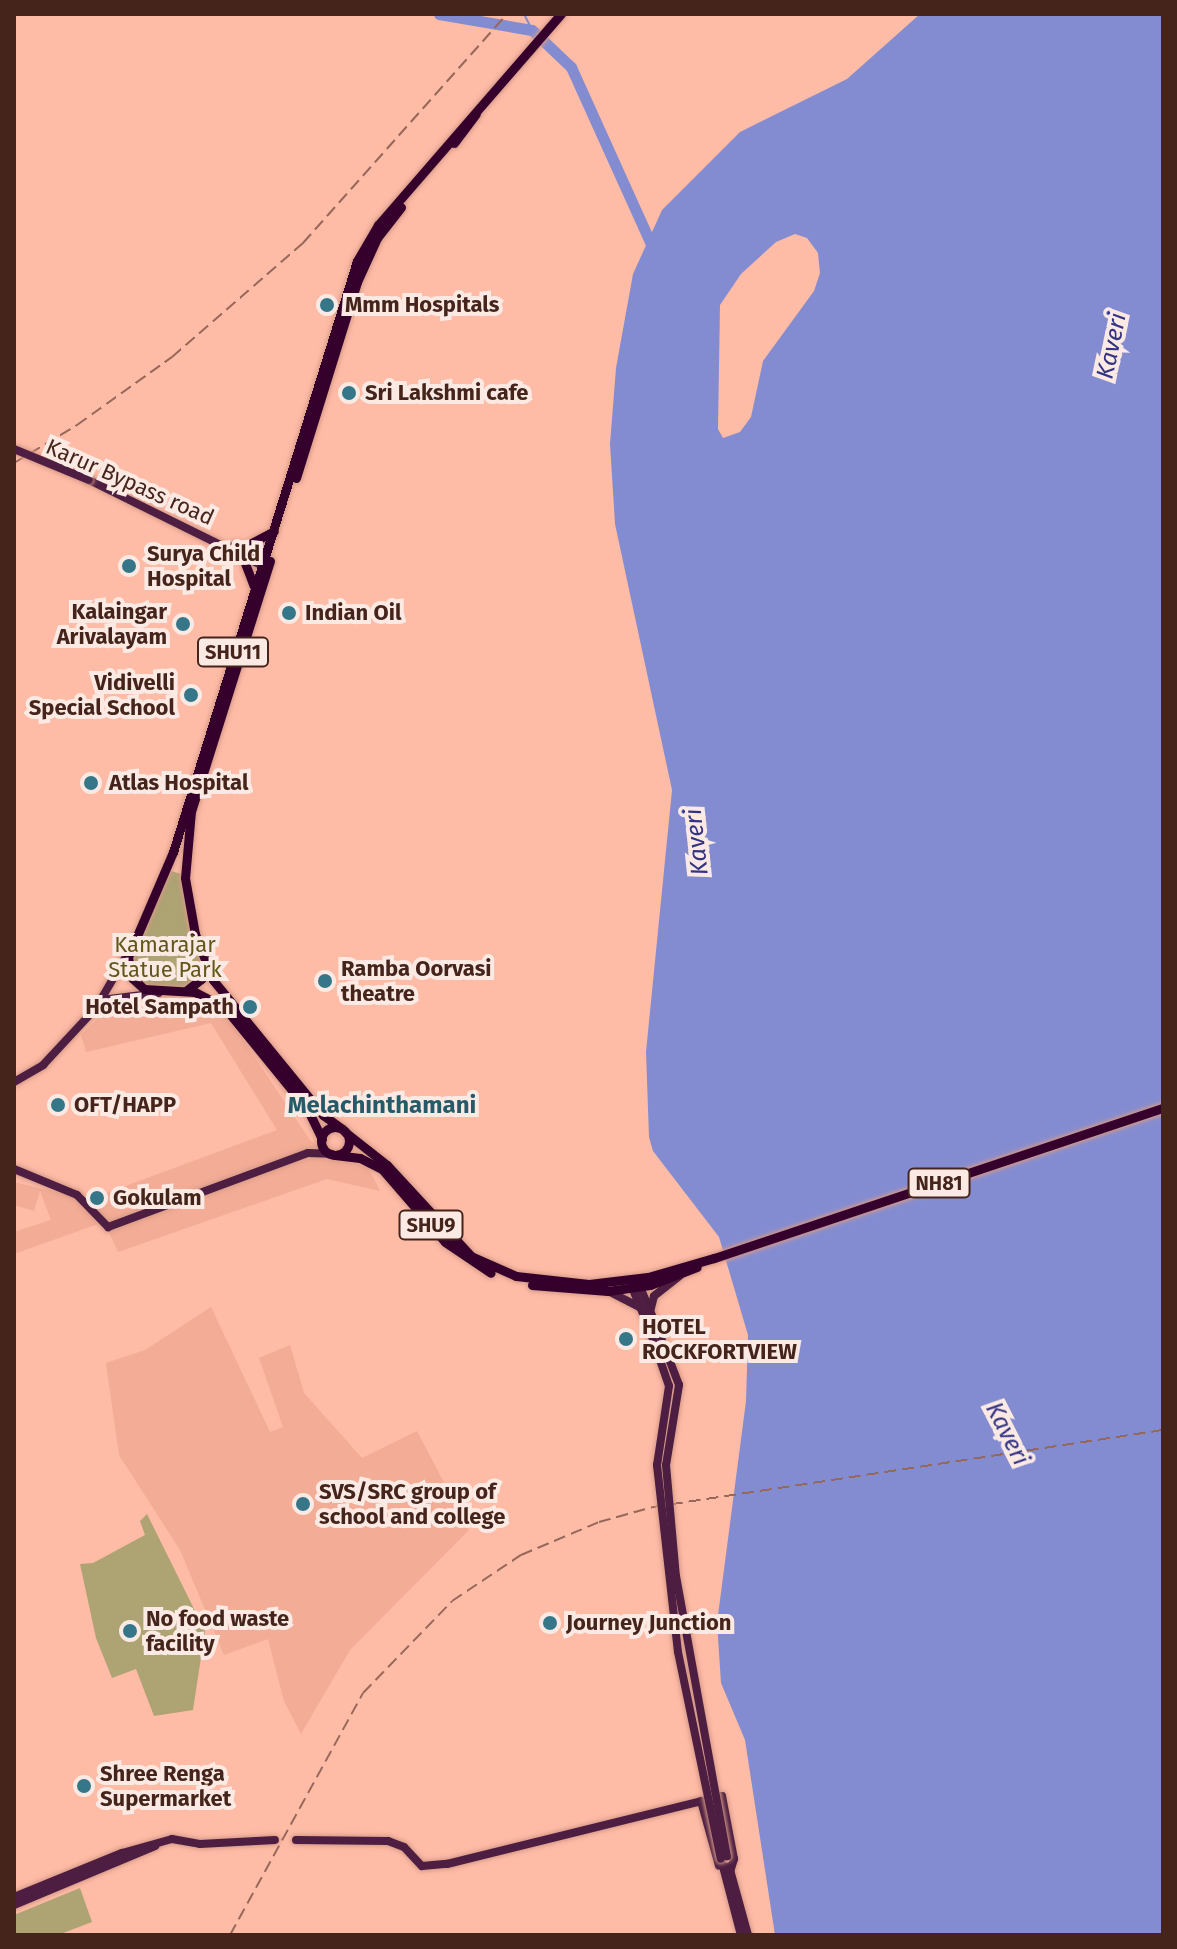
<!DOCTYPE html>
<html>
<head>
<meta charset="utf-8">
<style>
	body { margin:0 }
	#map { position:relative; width:1177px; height:1949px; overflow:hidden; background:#febba6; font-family:"Fira Sans",sans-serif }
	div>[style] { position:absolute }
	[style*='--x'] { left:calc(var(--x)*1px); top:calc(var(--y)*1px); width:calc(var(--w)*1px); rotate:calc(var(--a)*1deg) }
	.built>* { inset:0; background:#f3ac96 }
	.green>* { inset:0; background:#ada373 }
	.water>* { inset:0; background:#848cd1 }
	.stream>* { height:2px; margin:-1px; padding:0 1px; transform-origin:1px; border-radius:1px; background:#848cd1 }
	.river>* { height:11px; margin:-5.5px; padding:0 5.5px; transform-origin:5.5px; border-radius:5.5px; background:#848cd1 }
	.roads { filter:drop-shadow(0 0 2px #d59a87) drop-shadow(0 0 2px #d59a87) }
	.major>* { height:8px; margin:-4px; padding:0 4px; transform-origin:4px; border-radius:4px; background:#4d1e42 }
	.highway>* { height:9px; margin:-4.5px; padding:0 4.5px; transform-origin:4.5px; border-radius:4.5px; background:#36002c }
	.highway>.ring { margin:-4.5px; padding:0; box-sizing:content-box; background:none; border:9px solid #36002c; border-radius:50% }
	.rail>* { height:2px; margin-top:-1px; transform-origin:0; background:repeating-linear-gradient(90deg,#976859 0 12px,transparent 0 18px) }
	.bridges { filter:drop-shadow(0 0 2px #d59a87) drop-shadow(0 0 2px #d59a87) }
	.major-bridge>* { height:8px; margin:-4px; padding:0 4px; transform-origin:4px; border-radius:4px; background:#4d1e42 }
	.dots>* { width:22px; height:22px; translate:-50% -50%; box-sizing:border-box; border:4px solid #fbeae4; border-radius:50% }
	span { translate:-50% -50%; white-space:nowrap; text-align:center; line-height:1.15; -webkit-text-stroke:8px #fbeae4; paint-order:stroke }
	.shield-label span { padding:2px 6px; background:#fbeae4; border:2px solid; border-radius:6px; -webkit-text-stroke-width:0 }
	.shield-label { font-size:20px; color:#45251b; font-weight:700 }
	.poi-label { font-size:22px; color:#45251b; font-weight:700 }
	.left { translate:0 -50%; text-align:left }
	.right { translate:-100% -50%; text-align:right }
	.street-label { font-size:22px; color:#45251b }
	.park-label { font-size:22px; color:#62571b }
	.water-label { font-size:24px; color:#333384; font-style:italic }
	.neighbourhood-label { font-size:24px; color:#255a68; font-weight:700 }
	.frame { position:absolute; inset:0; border:16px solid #45251b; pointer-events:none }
</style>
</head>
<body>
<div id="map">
	<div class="built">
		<div style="clip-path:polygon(212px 1002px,223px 1010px,310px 1140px,336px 1159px,368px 1167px,380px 1191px,327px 1179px,118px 1252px,93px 1198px,277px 1130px,211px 1023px,86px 1052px,81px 1035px,109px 1007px)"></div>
		<div style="clip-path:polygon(14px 1182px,72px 1196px,98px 1224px,14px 1254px,14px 1232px,51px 1220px,40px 1191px,34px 1211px,14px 1205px)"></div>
		<div style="clip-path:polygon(211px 1307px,270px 1432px,283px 1427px,259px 1358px,290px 1345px,304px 1393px,362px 1458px,417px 1431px,469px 1530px,350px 1650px,301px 1734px,284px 1701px,268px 1639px,224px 1655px,180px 1550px,119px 1455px,106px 1363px,145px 1350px)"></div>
	</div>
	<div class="green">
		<div style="clip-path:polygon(171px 871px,181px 874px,190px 900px,202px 967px,198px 981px,187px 989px,151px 991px,136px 982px,131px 948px)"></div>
		<div style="clip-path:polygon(147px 1514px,205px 1631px,193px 1710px,154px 1716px,136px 1669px,112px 1678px,96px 1638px,80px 1564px,93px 1563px,145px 1535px,140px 1521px)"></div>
		<div style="clip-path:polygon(80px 1888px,92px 1922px,58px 1935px,14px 1935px,14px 1915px)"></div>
	</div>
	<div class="water">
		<div style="clip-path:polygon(evenodd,920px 14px,1163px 14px,1163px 1935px,775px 1935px,745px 1740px,721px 1683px,717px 1623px,746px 1401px,748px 1335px,719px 1237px,653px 1151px,649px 1137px,646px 1052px,672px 790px,615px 524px,610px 444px,616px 368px,633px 274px,662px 210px,740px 132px,847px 79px,920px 14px,795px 234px,807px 238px,818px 253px,820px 273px,814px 291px,763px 361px,751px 417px,740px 432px,723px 438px,718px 429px,720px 305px,741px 274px,776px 242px,795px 234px)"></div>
	</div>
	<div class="stream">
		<div style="--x:524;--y:14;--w:18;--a:63"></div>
	</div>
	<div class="river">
		<div style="--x:439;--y:14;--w:94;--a:9.8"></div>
		<div style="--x:532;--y:30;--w:54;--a:43.5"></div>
		<div style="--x:571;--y:67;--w:194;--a:65.7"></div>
	</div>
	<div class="roads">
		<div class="major">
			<div style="--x:89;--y:480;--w:199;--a:26.3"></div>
			<div style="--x:230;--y:547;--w:7;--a:-16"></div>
			<div style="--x:237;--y:545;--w:37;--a:26"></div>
			<div style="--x:99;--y:1006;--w:12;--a:-35"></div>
			<div style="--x:109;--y:999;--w:50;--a:-6.8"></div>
			<div style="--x:14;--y:1082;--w:34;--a:-30"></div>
			<div style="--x:43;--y:1065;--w:78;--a:-47.1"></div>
			<div style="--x:96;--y:1008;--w:64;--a:-59.8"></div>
			<div style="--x:14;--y:1169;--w:68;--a:22.4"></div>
			<div style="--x:77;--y:1195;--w:45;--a:45.9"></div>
			<div style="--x:108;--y:1227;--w:213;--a:-20.3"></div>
			<div style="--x:308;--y:1153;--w:23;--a:2"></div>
			<div style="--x:638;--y:1282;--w:47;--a:67.3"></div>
			<div style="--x:631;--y:1285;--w:47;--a:67.3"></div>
			<div style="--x:608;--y:1291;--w:36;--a:27"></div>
			<div style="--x:650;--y:1312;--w:16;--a:-76"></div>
			<div style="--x:654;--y:1296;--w:33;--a:-38"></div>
			<div style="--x:701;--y:1801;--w:67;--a:74.5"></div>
			<div style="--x:296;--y:1840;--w:92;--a:0.6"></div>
			<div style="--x:388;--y:1841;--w:17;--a:21"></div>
			<div style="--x:404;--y:1847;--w:26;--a:47"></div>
			<div style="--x:422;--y:1866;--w:25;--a:-5"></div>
			<div style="--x:447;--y:1864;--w:283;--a:-13.9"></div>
			<div style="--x:722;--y:1796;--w:64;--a:79.2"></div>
			<div style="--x:734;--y:1859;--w:14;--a:107"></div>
			<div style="--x:721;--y:1859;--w:79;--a:75.3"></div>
			<div style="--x:729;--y:1866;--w:72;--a:74.6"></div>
			<div style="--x:14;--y:1897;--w:117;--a:-22.2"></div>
			<div style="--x:122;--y:1853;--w:52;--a:-15.6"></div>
			<div style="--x:172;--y:1839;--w:28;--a:10"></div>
			<div style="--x:200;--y:1844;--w:75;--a:-3.1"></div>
			<div style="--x:14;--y:1905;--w:153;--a:-22.7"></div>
		</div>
		<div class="highway">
			<div style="--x:454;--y:143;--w:36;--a:-53"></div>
			<div style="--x:296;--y:478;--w:205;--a:-72.7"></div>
			<div style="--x:357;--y:282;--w:48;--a:-65.6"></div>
			<div style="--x:377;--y:238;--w:39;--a:-52"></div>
			<div style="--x:242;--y:548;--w:36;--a:-28"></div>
			<div style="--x:243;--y:558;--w:30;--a:69"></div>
			<div style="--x:270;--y:561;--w:262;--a:107.5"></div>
			<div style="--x:191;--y:811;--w:67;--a:95.1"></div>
			<div style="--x:185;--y:878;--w:57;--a:79.9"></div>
			<div style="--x:195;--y:934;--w:49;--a:68.6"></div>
			<div style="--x:213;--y:980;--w:174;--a:50.8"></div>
			<div style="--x:323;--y:1115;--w:24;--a:36"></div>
			<div style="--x:187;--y:990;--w:18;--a:-38"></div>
			<div style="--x:201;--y:979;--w:15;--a:-82"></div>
			<div class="ring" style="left:321px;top:1127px;width:19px;height:19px"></div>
			<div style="--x:345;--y:1132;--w:53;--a:38.2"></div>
			<div style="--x:387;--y:1165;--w:124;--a:47.3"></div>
			<div style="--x:471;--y:1256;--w:49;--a:24"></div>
			<div style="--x:516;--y:1276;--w:73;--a:6.3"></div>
			<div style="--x:589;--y:1284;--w:59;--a:-6.8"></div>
			<div style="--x:648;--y:1277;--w:69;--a:-16.1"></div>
			<div style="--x:714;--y:1258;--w:473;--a:-18.5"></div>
			<div style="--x:322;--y:1139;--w:32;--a:-116"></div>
			<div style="--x:308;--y:1110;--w:132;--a:-129.1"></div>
			<div style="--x:225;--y:1008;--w:34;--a:-152"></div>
			<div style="--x:195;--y:992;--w:51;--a:-176.6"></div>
			<div style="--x:144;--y:989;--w:16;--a:-137"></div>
			<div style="--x:132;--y:978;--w:21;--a:-101"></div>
			<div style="--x:128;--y:957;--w:114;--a:-66.8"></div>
			<div style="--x:173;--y:852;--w:619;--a:-72.71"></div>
			<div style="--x:357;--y:261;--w:42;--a:-59.7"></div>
			<div style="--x:378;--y:225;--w:279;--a:-49.1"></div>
			<div style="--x:335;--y:1155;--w:25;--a:7"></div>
			<div style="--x:360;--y:1158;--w:25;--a:27"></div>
			<div style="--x:382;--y:1169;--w:96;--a:49.2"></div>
			<div style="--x:445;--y:1242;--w:55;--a:34"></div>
			<div style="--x:532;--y:1285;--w:76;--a:4.5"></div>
			<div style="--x:608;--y:1291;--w:42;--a:-8.1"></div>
			<div style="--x:650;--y:1285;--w:50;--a:-21"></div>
		</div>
	</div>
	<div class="rail">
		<div style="--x:14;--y:463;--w:74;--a:-31.1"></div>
		<div style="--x:77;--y:425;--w:117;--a:-35.6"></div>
		<div style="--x:172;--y:357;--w:174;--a:-41"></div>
		<div style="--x:303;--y:243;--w:307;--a:-48.3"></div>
		<div style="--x:230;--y:1935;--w:276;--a:-61.2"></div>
		<div style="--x:363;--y:1693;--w:128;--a:-45.9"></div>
		<div style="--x:452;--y:1601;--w:83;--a:-33.7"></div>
		<div style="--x:521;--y:1555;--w:85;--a:-22.9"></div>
		<div style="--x:599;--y:1522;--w:56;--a:-15.5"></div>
		<div style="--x:653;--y:1507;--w:516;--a:-8.59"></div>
	</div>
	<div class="bridges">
		<div class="major-bridge">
			<div style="--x:14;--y:449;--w:81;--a:22.5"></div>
			<div style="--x:656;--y:1325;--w:64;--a:69"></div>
			<div style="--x:679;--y:1385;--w:81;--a:99.2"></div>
			<div style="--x:666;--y:1465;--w:111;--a:84.9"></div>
			<div style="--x:676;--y:1576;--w:285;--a:79.7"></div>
			<div style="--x:649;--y:1328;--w:61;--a:71"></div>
			<div style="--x:669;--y:1386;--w:80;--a:98.6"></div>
			<div style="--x:657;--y:1465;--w:188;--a:83.6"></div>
			<div style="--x:678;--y:1652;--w:211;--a:78.3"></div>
		</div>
	</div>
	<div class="dots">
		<div style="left:327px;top:305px;background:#357789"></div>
		<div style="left:349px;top:393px;background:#357789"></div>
		<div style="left:129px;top:566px;background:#357789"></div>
		<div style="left:289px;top:613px;background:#357789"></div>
		<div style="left:183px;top:624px;background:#357789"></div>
		<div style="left:191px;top:695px;background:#357789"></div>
		<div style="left:91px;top:783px;background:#357789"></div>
		<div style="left:325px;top:981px;background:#357789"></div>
		<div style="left:250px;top:1007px;background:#357789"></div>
		<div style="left:58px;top:1105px;background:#357789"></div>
		<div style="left:97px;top:1198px;background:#357789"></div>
		<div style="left:626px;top:1339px;background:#357789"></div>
		<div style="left:303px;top:1504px;background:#357789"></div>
		<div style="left:550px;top:1623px;background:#357789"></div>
		<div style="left:130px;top:1631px;background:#357789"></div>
		<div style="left:84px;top:1786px;background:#357789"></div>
	</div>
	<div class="shield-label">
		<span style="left:233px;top:652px">SHU11</span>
		<span style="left:939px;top:1183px">NH81</span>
		<span style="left:431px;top:1225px">SHU9</span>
	</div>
	<div class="poi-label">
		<span class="left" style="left:345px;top:305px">Mmm Hospitals</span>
		<span class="left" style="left:365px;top:393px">Sri Lakshmi cafe</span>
		<span class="left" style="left:147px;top:566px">Surya Child<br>Hospital</span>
		<span class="right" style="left:167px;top:624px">Kalaingar<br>Arivalayam</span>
		<span class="left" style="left:305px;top:613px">Indian Oil</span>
		<span class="right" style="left:175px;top:695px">Vidivelli<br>Special School</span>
		<span class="left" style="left:109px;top:783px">Atlas Hospital</span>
		<span class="left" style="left:341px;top:981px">Ramba Oorvasi<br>theatre</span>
		<span class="right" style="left:234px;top:1007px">Hotel Sampath</span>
		<span class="left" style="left:74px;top:1105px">OFT/HAPP</span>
		<span class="left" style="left:113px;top:1198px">Gokulam</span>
		<span class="left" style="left:642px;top:1339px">HOTEL<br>ROCKFORTVIEW</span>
		<span class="left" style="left:319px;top:1504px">SVS/SRC group of<br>school and college</span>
		<span class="left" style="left:146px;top:1631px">No food waste<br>facility</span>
		<span class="left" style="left:566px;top:1623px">Journey Junction</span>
		<span class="left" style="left:100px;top:1786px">Shree Renga<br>Supermarket</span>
	</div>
	<div class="street-label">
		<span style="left:130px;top:482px;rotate:24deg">Karur Bypass road</span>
	</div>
	<div class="park-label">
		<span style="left:165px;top:957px">Kamarajar<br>Statue Park</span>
	</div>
	<div class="water-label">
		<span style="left:1112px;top:346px;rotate:-78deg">Kaveri</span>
		<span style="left:697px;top:842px;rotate:-96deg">Kaveri</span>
		<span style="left:1007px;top:1434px;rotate:63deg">Kaveri</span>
	</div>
	<div class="neighbourhood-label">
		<span style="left:382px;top:1106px">Melachinthamani</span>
	</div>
	<div class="frame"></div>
</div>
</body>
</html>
